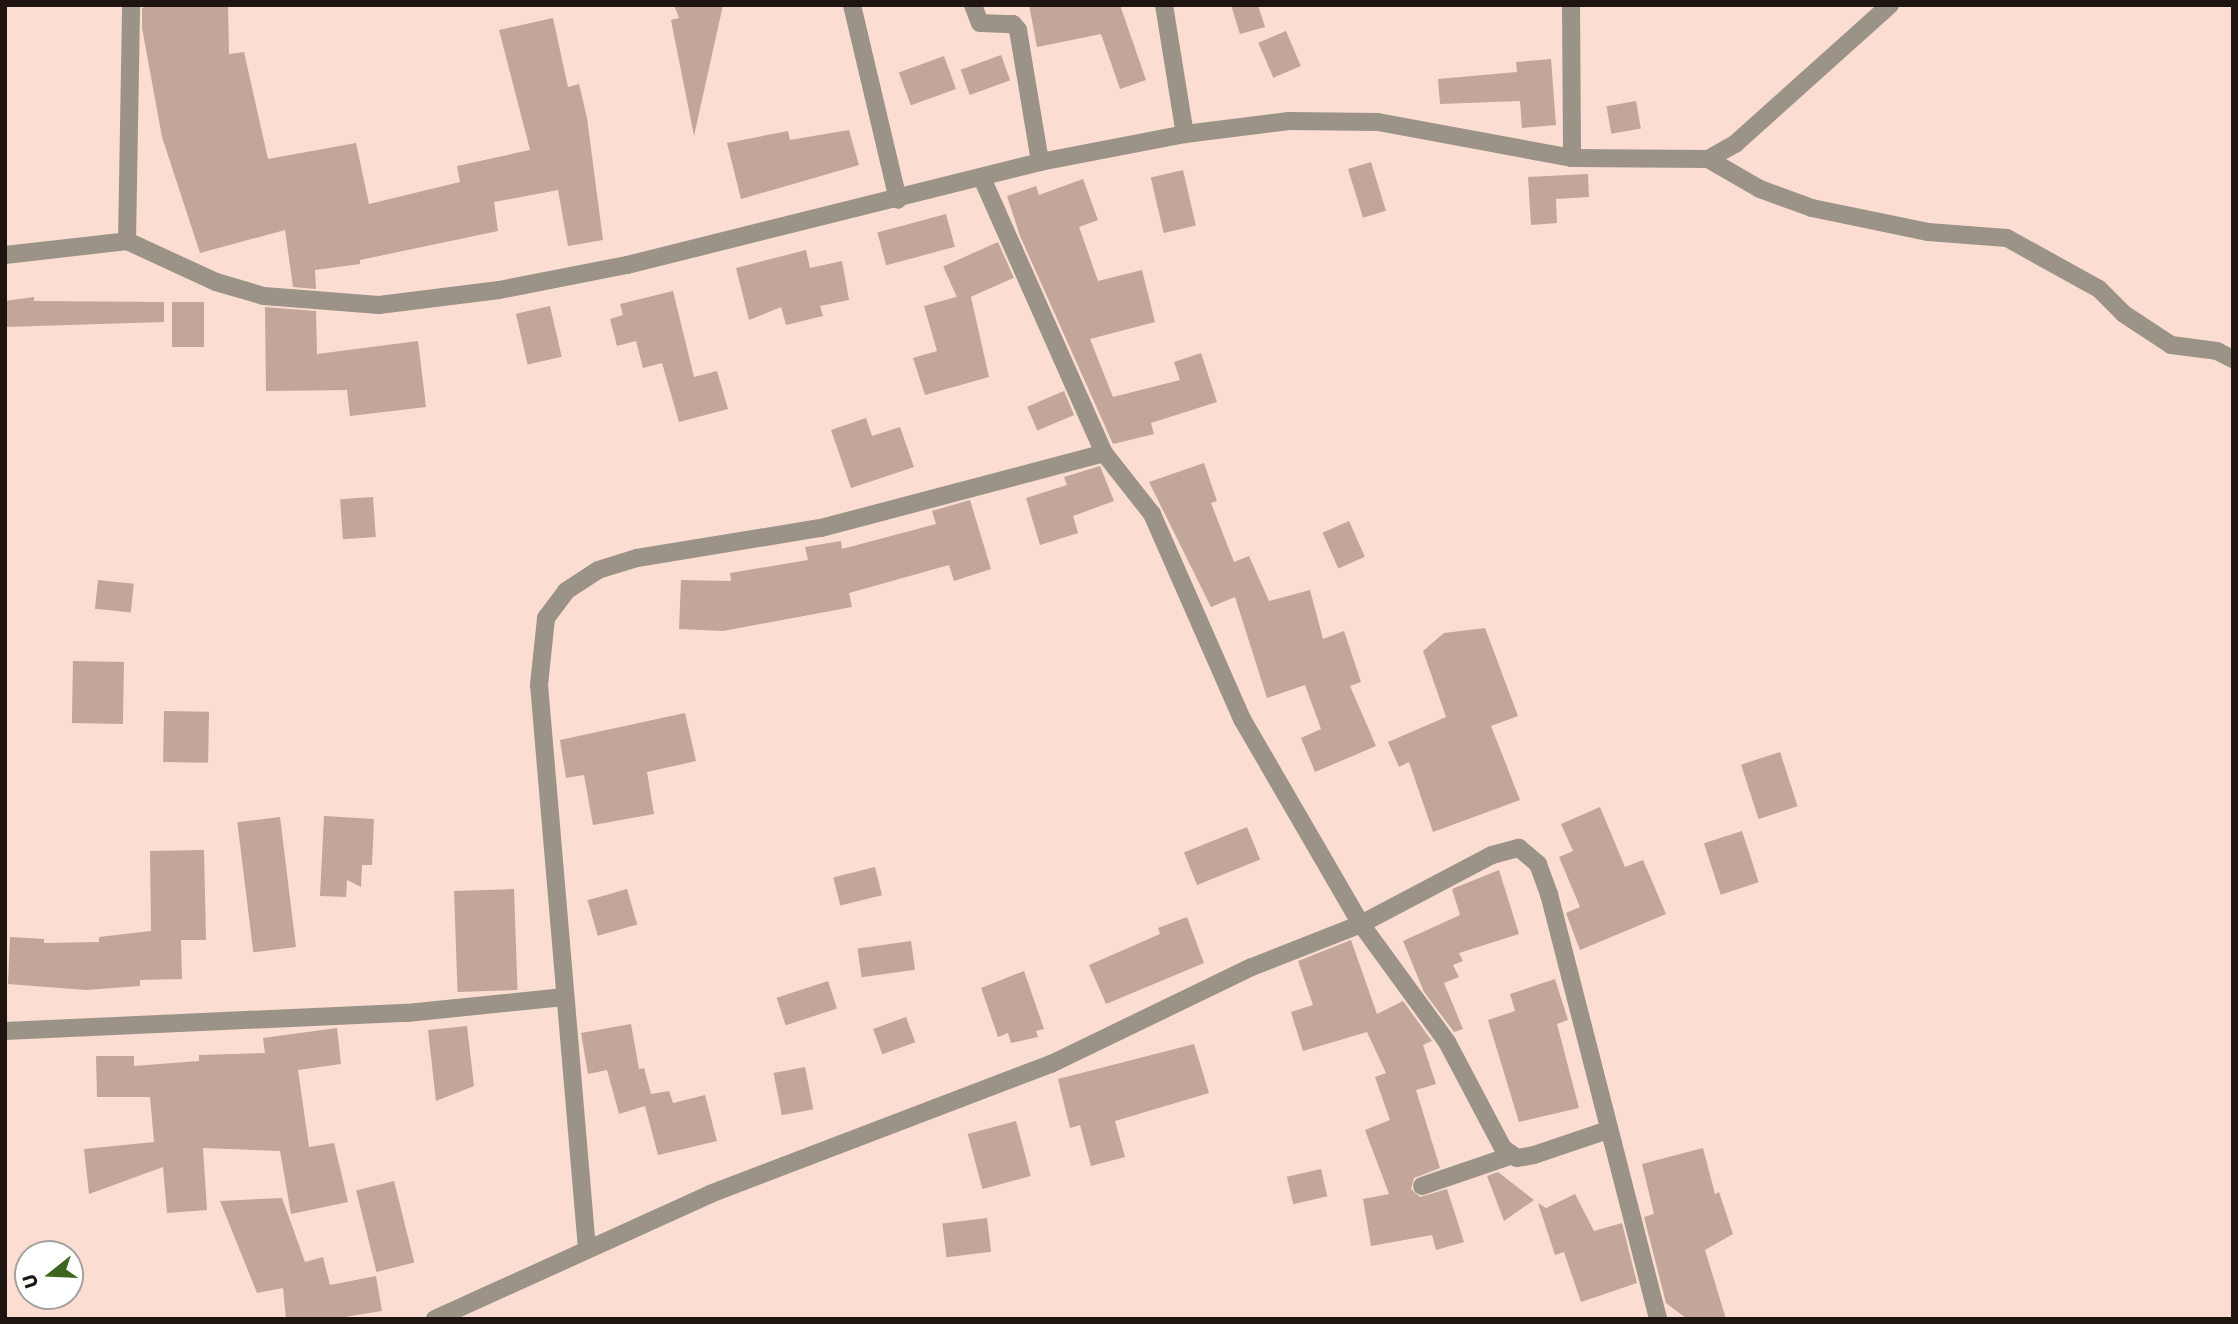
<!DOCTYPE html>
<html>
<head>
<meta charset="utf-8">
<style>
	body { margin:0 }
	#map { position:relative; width:2238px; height:1324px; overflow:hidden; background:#fbddd1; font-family:Poppins,sans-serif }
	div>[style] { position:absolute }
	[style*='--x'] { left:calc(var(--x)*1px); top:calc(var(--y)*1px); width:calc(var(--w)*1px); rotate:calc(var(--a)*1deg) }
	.building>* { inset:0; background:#c2a69a; transform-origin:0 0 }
	.street>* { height:18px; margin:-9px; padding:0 9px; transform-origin:9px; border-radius:9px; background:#9b9388 }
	span { translate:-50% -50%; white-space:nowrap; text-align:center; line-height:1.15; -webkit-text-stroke:7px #fff; paint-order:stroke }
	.frame { position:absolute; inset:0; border:7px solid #1e1410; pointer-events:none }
	.north { position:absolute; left:14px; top:1240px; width:70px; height:70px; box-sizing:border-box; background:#fff; border:2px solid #a5a19f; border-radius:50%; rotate:252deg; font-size:19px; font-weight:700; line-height:28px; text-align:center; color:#1e1410 }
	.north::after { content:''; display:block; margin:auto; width:24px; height:32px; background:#3e6520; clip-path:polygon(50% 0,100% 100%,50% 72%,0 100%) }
</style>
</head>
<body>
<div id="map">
	<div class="building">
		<div style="clip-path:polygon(150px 5px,228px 5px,229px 54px,244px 52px,268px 159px,356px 143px,369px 204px,460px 182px,457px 166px,530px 150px,499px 30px,553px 18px,568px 87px,579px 84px,587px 118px,603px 240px,568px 246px,558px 190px,494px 202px,498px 231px,360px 260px,360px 264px,315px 270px,316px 289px,293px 287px,285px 230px,200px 253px,162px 137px,142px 28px,142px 8px)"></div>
		<div style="clip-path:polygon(674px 5px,723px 5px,694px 136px,671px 20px,679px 18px)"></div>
		<div style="clip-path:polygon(1029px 5px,1120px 5px,1146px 80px,1120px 89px,1101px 34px,1037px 47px)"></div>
		<div style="clip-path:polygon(1231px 5px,1258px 5px,1265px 27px,1240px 34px)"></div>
		<div style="left:1286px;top:31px;width:38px;height:30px;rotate:67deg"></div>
		<div style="left:1001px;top:55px;width:27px;height:43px;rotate:70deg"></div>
		<div style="left:944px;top:56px;width:35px;height:48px;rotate:70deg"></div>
		<div style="clip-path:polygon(1551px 59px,1556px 125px,1522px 128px,1520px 101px,1440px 104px,1438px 79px,1517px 72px,1516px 62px)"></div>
		<div style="left:1636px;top:101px;width:28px;height:30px;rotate:80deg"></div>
		<div style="clip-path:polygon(849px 130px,859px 165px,741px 199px,727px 143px,788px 131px,790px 140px)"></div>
		<div style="left:1371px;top:162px;width:51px;height:24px;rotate:73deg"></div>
		<div style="left:1183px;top:170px;width:57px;height:33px;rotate:77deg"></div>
		<div style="clip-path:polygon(1588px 174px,1589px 197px,1556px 199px,1557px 223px,1531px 225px,1528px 177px)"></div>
		<div style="clip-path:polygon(1083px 179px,1098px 220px,1079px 227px,1098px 281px,1142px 270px,1155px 322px,1090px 339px,1113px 397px,1180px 380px,1174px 362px,1201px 353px,1217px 402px,1151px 423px,1154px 434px,1113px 444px,1020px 236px,1007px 196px,1036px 186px,1039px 195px)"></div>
		<div style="left:946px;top:214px;width:34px;height:71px;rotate:75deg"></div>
		<div style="left:998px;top:242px;width:39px;height:60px;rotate:66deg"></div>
		<div style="clip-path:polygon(806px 250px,810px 268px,842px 261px,849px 300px,820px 306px,823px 316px,786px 325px,781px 307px,749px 320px,736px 268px)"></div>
		<div style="clip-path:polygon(673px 291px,694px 377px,717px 371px,728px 409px,679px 422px,662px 363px,643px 368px,636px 341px,617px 346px,610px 319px,623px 315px,620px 304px)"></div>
		<div style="clip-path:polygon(970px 293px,989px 377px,925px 395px,913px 358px,937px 351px,924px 306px)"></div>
		<div style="clip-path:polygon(34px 297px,34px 301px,164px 302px,164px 322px,5px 327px,5px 301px)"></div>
		<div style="left:172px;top:302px;width:32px;height:45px"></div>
		<div style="left:550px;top:306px;width:52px;height:35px;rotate:77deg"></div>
		<div style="clip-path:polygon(265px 307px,316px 311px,317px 354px,418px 341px,426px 407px,350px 416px,347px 390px,266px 391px)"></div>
		<div style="left:1064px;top:391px;width:26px;height:40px;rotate:67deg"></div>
		<div style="clip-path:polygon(866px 418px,872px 436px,900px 427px,914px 467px,851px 488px,831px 430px)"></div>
		<div style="clip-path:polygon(1204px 463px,1217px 501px,1211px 503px,1234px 562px,1249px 556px,1269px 601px,1310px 590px,1323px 639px,1344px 631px,1361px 682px,1350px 686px,1376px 746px,1315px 772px,1301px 738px,1321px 729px,1305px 685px,1267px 698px,1235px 597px,1211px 607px,1149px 482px)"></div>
		<div style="clip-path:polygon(1100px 466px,1114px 501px,1073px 516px,1078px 533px,1040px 545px,1026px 498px,1067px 485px,1064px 477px)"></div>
		<div style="left:373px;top:497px;width:40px;height:33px;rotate:86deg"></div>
		<div style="clip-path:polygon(970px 500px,991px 569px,954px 581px,949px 565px,849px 593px,852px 607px,723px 631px,679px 629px,681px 580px,731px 581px,730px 573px,808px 560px,805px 547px,841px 541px,842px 549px,936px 524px,932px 511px)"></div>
		<div style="left:1349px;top:521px;width:39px;height:29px;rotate:66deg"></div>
		<div style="left:98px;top:580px;width:36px;height:29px;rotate:6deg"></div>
		<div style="clip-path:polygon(1485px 628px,1518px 716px,1491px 726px,1520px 800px,1433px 832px,1409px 762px,1399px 767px,1388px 742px,1446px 717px,1423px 651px,1444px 633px)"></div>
		<div style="left:73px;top:661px;width:51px;height:62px;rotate:1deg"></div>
		<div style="left:164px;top:711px;width:45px;height:51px;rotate:1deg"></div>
		<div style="clip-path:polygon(685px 713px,696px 761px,647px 772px,654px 814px,593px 825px,584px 775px,566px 778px,560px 740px)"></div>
		<div style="left:1780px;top:752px;width:57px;height:41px;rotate:72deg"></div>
		<div style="clip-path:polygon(1600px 807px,1625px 867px,1643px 860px,1666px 914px,1580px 950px,1566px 913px,1580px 907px,1559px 857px,1573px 851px,1561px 824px)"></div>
		<div style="clip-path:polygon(324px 816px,374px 819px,372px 865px,362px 865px,361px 887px,347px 880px,346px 897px,320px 896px)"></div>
		<div style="left:280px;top:817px;width:131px;height:43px;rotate:83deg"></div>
		<div style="left:1247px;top:827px;width:35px;height:68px;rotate:68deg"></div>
		<div style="left:1742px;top:831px;width:54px;height:40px;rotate:72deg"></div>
		<div style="clip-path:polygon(204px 850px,206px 940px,181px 940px,182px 979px,140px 980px,140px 986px,86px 990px,8px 984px,10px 937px,44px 939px,44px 943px,99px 942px,99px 937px,151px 931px,150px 851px)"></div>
		<div style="left:875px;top:867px;width:29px;height:43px;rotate:76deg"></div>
		<div style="clip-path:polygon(1499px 870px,1519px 934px,1459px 953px,1463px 961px,1453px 965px,1459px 977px,1444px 983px,1463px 1029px,1454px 1032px,1424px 992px,1403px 941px,1460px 915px,1452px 889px)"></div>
		<div style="left:514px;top:889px;width:101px;height:60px;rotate:88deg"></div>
		<div style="left:627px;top:889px;width:37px;height:41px;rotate:74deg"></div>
		<div style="clip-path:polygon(1187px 917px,1204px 963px,1106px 1004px,1089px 965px,1160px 934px,1158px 928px)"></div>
		<div style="clip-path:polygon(1351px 940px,1377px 1014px,1403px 1001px,1432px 1041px,1423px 1045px,1436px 1084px,1416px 1090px,1440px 1168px,1414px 1178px,1411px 1189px,1420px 1197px,1447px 1189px,1464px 1242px,1436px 1250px,1432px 1235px,1371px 1246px,1363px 1199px,1389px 1194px,1365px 1130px,1390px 1120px,1375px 1077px,1386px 1073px,1367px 1032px,1303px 1051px,1291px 1012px,1313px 1005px,1298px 961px)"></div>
		<div style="left:911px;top:941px;width:29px;height:54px;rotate:82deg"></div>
		<div style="clip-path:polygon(1024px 971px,1044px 1029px,1036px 1031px,1038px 1037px,1011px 1043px,1008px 1033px,998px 1037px,981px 988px)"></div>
		<div style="clip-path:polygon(1555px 979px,1568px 1020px,1557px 1024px,1579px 1108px,1519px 1122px,1488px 1020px,1515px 1011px,1510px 994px)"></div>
		<div style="left:828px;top:981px;width:29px;height:54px;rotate:72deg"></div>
		<div style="left:906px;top:1017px;width:27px;height:35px;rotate:70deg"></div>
		<div style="clip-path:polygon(631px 1024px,639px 1069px,644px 1068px,651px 1094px,669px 1091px,673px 1103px,705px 1095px,717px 1141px,658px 1155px,645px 1106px,619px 1114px,607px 1070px,588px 1074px,581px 1033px)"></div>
		<div style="clip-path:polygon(467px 1026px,474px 1086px,436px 1101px,428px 1030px)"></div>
		<div style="clip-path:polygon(337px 1028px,341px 1064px,298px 1070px,309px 1147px,334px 1143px,348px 1202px,291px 1214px,280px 1151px,203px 1148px,207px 1210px,167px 1213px,163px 1167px,89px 1194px,84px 1149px,154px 1142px,150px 1097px,97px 1097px,96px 1056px,134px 1056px,134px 1066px,199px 1061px,199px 1055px,265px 1053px,263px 1038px)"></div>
		<div style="clip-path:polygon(1194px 1044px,1209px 1093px,1115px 1121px,1125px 1157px,1091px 1166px,1080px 1125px,1070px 1128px,1058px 1079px)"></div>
		<div style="left:805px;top:1067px;width:43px;height:32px;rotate:79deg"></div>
		<div style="left:1016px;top:1121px;width:57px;height:50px;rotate:75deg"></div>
		<div style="clip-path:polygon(1703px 1148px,1715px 1194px,1719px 1192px,1733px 1234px,1705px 1250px,1726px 1319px,1687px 1319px,1666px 1303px,1644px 1217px,1654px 1214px,1642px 1164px)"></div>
		<div style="left:1321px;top:1169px;width:28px;height:35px;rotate:77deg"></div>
		<div style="clip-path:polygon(1498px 1172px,1534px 1200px,1504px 1221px,1487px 1176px)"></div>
		<div style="left:394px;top:1181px;width:84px;height:39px;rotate:76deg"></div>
		<div style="clip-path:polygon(1575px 1194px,1594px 1231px,1622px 1223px,1637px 1283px,1581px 1302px,1564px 1252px,1555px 1255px,1538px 1203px,1546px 1208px)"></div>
		<div style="clip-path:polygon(282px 1198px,305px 1262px,323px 1257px,330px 1285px,376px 1276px,382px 1311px,332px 1319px,286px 1319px,283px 1288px,257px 1293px,220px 1201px)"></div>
		<div style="left:987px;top:1218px;width:34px;height:45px;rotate:83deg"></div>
	</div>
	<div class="street">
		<div style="--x:852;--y:5;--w:200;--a:76.7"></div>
		<div style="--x:973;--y:5;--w:19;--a:69"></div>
		<div style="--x:980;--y:23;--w:33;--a:2"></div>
		<div style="--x:1013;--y:24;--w:8;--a:50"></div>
		<div style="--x:1018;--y:30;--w:134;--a:80.5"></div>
		<div style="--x:1164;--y:5;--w:131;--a:80.8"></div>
		<div style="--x:1571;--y:5;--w:153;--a:89.6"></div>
		<div style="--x:1708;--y:159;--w:60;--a:30"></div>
		<div style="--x:1760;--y:189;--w:55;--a:20.1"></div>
		<div style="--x:1812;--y:208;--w:118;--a:11.7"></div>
		<div style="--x:1928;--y:232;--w:79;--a:4.3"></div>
		<div style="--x:2007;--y:238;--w:105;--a:29"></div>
		<div style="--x:2099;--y:289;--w:35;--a:45"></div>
		<div style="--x:2124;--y:314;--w:56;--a:33.4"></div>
		<div style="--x:2171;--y:345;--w:46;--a:7.4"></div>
		<div style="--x:2217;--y:351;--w:18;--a:27"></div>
		<div style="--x:982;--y:178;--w:301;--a:66.1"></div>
		<div style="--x:1104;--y:453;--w:78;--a:51.8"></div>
		<div style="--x:1152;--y:514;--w:224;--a:66.3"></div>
		<div style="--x:1242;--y:719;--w:237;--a:59.9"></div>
		<div style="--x:1361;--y:924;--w:146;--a:53.9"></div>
		<div style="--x:1447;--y:1042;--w:120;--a:62.2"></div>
		<div style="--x:1503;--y:1148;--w:17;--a:36"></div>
		<div style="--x:1517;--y:1158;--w:17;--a:-10"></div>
		<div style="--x:1534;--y:1155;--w:78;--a:-18.7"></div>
		<div style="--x:127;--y:241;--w:236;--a:-89"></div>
		<div style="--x:5;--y:255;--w:123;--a:-6.5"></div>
		<div style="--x:127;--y:241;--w:98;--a:24.7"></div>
		<div style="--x:216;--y:282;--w:50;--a:16.3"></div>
		<div style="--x:264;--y:296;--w:115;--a:4.5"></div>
		<div style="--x:379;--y:305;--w:121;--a:-7.1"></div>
		<div style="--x:499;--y:290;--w:130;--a:-11.1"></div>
		<div style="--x:627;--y:265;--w:426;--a:-14"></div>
		<div style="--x:1040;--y:162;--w:148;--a:-10.9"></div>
		<div style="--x:1185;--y:134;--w:105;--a:-7.1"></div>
		<div style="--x:1289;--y:121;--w:89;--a:0.6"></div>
		<div style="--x:1378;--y:122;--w:197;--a:10.5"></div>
		<div style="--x:1572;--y:158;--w:136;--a:0.4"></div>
		<div style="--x:1708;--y:159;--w:31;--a:-29"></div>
		<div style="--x:1735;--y:144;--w:208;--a:-41.9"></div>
		<div style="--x:5;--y:1031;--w:402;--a:-2.6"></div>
		<div style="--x:407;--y:1013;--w:158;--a:-5.8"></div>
		<div style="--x:1422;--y:1186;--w:93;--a:-18.8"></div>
		<div style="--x:587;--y:1249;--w:566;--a:-94.86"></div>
		<div style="--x:539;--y:685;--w:67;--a:-84"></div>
		<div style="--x:546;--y:618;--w:34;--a:-53"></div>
		<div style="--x:566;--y:591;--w:38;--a:-33"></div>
		<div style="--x:598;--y:570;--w:41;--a:-17.1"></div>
		<div style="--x:637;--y:558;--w:186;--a:-9.3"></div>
		<div style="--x:821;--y:528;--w:293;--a:-14.8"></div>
		<div style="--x:435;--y:1319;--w:302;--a:-24.4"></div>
		<div style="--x:710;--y:1194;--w:365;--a:-20.9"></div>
		<div style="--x:1051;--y:1064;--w:223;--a:-25.8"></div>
		<div style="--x:1252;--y:967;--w:117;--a:-21.5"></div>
		<div style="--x:1361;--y:924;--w:148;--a:-27.8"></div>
		<div style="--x:1492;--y:855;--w:28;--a:-15"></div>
		<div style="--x:1519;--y:848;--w:25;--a:40"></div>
		<div style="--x:1538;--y:864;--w:32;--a:70"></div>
		<div style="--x:1549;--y:894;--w:439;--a:75.6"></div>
	</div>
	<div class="frame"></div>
	<div class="north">U</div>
</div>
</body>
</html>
